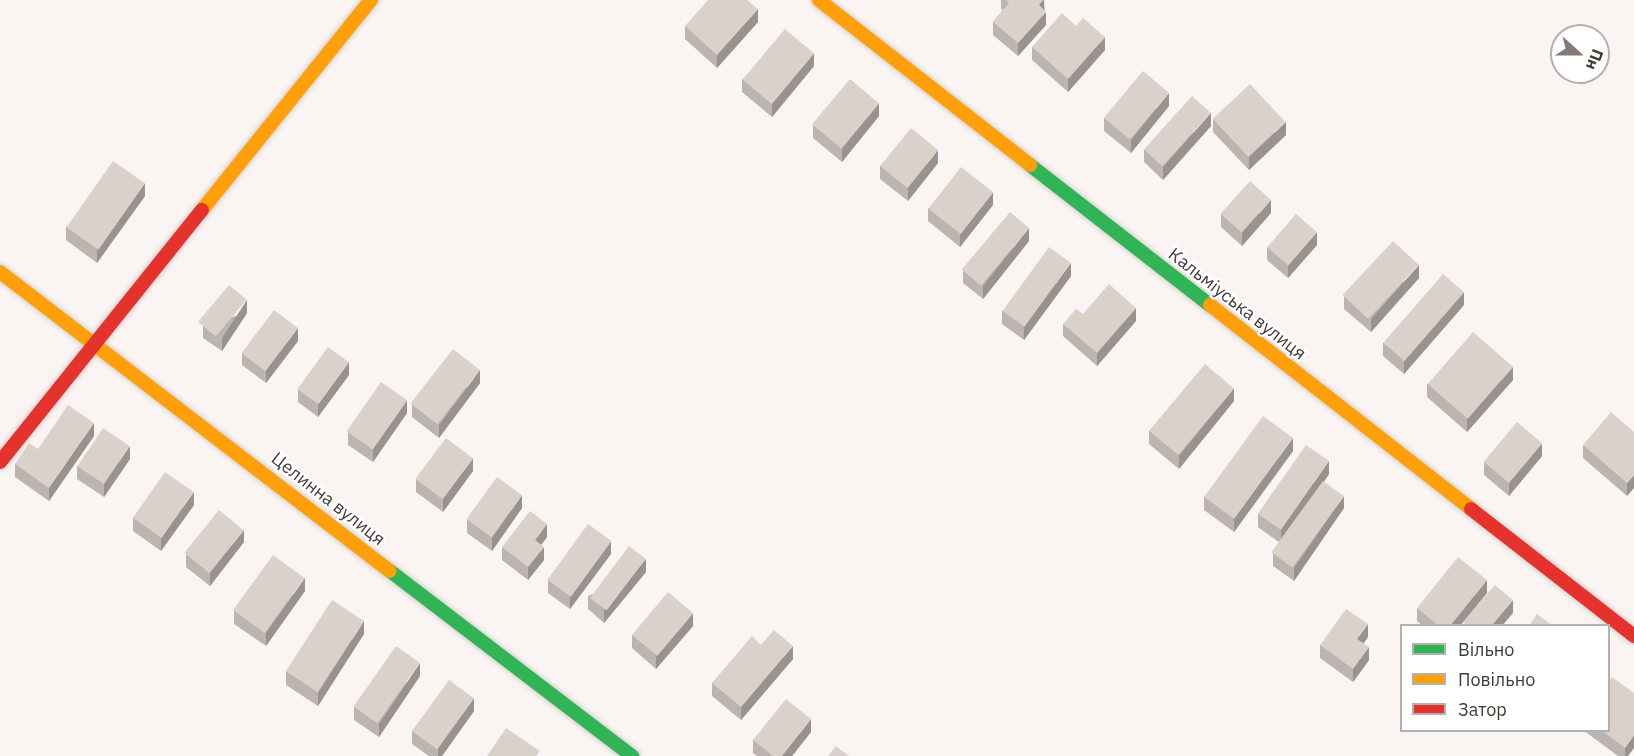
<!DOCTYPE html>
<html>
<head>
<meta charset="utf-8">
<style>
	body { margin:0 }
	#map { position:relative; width:1634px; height:756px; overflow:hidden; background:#faf5f2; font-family:"IBM Plex Sans",sans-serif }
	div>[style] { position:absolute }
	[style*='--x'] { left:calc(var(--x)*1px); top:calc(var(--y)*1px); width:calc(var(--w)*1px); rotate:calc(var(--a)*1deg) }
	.roads { filter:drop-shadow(0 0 2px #d5d0cd) drop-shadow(0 0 2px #d5d0cd) }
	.fast>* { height:14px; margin:-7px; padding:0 7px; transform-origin:7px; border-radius:7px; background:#30b455 }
	.slow>* { height:14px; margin:-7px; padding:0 7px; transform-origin:7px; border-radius:7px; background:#ff9f0a }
	.jam>* { height:14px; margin:-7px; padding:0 7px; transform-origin:7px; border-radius:7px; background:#e5322d }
	.wall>* { inset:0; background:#bcb4af }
	.shaded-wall>* { inset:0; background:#99928e }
	.building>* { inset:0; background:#dbd1cb; transform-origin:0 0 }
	span { translate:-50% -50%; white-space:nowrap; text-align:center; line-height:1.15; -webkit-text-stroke:4.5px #fff; paint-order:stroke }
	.street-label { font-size:18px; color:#443a34 }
	.legend { position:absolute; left:1400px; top:624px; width:210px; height:108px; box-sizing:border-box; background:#fff; border:2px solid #b4b0ae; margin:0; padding:8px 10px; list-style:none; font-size:18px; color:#443a34 }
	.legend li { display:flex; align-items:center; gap:12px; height:30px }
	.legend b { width:30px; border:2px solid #b4b0ae }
	.north { position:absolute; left:1550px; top:24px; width:60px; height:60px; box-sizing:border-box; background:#fff; border:2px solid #b4b0ae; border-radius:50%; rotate:111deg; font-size:16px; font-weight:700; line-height:24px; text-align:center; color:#443a34 }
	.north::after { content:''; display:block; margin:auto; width:21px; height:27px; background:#847b76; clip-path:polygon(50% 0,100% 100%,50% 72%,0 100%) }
</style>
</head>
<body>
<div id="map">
	<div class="roads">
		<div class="fast">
			<div style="--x:1030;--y:165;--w:228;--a:37.9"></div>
			<div style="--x:390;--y:571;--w:305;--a:37.4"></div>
		</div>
		<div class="slow">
			<div style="--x:819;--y:0;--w:268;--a:38"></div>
			<div style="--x:202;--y:210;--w:270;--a:-51.2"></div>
			<div style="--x:0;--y:272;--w:491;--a:37.5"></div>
			<div style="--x:1210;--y:305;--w:331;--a:38"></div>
		</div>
		<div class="jam">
			<div style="--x:0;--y:462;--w:323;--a:-51.3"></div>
			<div style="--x:1471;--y:509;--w:207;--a:37.9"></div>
		</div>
	</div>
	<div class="wall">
		<div style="clip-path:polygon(1001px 0,1044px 0,1046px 25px,1018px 56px,993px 35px,993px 22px,1003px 10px,1001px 9px)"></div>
		<div style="clip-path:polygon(758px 22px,717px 68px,685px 39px,685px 26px)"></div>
		<div style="clip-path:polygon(1076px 26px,1105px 50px,1068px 92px,1032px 60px,1032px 47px)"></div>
		<div style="clip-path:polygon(814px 66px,772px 117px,742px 92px,742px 79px)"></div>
		<div style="clip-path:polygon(1169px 106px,1131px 153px,1104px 131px,1104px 118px)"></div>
		<div style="clip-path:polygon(879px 116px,842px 162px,813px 138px,813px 125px)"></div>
		<div style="clip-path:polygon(1213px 119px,1286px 135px,1249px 170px,1213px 132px)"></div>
		<div style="clip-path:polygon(1211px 126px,1163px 180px,1144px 162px,1144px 150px)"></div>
		<div style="clip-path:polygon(938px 163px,908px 201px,880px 179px,880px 166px)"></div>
		<div style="clip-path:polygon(145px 196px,97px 263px,66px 240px,66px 227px)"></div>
		<div style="clip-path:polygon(993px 205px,960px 247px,928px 221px,928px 208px)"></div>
		<div style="clip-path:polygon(1271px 213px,1242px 246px,1221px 227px,1221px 214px)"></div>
		<div style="clip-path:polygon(1029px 241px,983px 299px,963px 283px,963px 270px)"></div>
		<div style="clip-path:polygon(1317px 245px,1288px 278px,1267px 260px,1267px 247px)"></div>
		<div style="clip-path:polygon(1071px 276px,1024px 340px,1002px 324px,1002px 311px)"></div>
		<div style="clip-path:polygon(1419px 278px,1371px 332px,1344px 309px,1344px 296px)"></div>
		<div style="clip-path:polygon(1464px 305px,1404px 374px,1383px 356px,1383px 343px)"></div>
		<div style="clip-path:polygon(247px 313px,222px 351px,203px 338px,203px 325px)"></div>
		<div style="clip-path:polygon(1136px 321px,1097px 366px,1063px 336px,1063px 324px)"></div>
		<div style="clip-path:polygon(298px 341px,266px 383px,242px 365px,242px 353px)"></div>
		<div style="clip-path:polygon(349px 375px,318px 417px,298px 402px,298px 389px)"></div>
		<div style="clip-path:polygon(1513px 380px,1467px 432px,1427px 397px,1427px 384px)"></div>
		<div style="clip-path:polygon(480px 383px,439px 438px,412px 417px,412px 404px)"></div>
		<div style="clip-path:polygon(1234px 401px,1179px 469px,1149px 444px,1149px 431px)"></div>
		<div style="clip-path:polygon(407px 413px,373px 462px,348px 445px,348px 432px)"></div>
		<div style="clip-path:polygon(1634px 432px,1627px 496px,1583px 458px,1583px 445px)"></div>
		<div style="clip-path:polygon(94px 436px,49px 501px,15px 477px,15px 464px,38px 449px)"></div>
		<div style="clip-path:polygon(1293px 451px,1234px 532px,1204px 510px,1204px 497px)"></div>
		<div style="clip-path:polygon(1542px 456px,1509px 496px,1484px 475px,1484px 462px)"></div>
		<div style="clip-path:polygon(130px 459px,104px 497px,77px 479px,77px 466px)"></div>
		<div style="clip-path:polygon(473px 471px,443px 512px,416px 492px,416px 479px)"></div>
		<div style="clip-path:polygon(1329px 474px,1324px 482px,1344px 508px,1294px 581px,1273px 566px,1273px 553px,1280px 543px,1258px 527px,1258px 514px)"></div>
		<div style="clip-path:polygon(194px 505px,161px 551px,133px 531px,133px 518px)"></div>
		<div style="clip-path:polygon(522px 508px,492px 551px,467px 533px,467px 520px)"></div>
		<div style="clip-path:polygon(547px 537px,541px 545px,544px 560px,528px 580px,502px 560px,502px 547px)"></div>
		<div style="clip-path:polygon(244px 542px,210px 586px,186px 567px,186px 554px)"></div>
		<div style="clip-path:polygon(611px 554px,570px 609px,548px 593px,548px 580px)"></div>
		<div style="clip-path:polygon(646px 572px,604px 623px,588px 609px,588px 596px)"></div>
		<div style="clip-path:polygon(305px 591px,266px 646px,234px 624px,234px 611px)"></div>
		<div style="clip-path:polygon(1487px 593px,1460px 626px,1423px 626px,1417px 621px,1417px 608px)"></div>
		<div style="clip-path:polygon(693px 626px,656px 669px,632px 648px,632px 635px)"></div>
		<div style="clip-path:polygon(364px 634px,318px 706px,286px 685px,286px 672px)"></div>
		<div style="clip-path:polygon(1368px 637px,1364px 643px,1369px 660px,1353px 682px,1320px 658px,1320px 645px)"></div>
		<div style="clip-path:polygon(761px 645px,793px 659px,741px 720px,712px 696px,712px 683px)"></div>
		<div style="clip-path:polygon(420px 676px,379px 737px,354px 720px,354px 707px)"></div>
		<div style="clip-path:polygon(1608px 682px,1628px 756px,1618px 756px,1583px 730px,1608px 730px)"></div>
		<div style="clip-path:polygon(474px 711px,442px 756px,429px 756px,412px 744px,412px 731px)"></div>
		<div style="clip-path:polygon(811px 732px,792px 756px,757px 756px,753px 753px,753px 740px)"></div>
	</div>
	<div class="shaded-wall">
		<div style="clip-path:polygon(1043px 0,1044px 0,1044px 11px,1039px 5px)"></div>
		<div style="clip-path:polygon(758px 9px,758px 22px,717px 68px,717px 55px)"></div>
		<div style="clip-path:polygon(1046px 12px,1046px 25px,1018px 56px,1018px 43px)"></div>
		<div style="clip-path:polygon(1105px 37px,1105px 50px,1068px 92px,1068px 79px)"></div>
		<div style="clip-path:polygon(814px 53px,814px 66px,772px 117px,772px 104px)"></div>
		<div style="clip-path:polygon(1169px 93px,1169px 106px,1131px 153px,1131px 140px)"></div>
		<div style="clip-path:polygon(879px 103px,879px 116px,842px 162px,842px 149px)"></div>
		<div style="clip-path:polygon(1211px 113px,1211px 126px,1163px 180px,1163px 167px)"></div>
		<div style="clip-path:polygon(1286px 122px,1286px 135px,1249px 170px,1249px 157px)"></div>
		<div style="clip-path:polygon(938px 150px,938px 163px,908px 201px,908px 188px)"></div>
		<div style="clip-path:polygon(145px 183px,145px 196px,97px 263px,97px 250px)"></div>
		<div style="clip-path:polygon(993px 192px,993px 205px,960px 247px,960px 234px)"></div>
		<div style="clip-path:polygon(1271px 200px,1271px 213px,1242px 246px,1242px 233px)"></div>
		<div style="clip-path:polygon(1029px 228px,1029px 241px,983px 299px,983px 286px)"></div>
		<div style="clip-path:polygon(1317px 232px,1317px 245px,1288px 278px,1288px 265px)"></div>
		<div style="clip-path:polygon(1071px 263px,1071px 276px,1024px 340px,1024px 327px)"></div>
		<div style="clip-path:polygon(1419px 265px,1419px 278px,1371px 332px,1371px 319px)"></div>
		<div style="clip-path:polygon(1464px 292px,1464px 305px,1404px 374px,1404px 361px)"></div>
		<div style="clip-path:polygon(247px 300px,247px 313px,222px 351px,222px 338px)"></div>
		<div style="clip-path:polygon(1136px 308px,1136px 321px,1097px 366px,1097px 353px)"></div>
		<div style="clip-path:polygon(298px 328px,298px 341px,266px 383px,266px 370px)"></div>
		<div style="clip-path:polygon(349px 362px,349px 375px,318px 417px,318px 404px)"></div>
		<div style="clip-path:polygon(1513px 367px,1513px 380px,1467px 432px,1467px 419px)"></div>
		<div style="clip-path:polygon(480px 370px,480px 383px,439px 438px,439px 425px)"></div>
		<div style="clip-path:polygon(1234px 388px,1234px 401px,1179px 469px,1179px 456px)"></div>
		<div style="clip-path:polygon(407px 400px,407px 413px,373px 462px,373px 449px)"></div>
		<div style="clip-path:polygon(94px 423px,94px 436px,49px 501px,49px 488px)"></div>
		<div style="clip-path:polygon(1293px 438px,1293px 451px,1234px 532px,1234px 519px)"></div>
		<div style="clip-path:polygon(1542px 443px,1542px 456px,1509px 496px,1509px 483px)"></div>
		<div style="clip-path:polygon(130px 446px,130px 459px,104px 497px,104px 484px)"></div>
		<div style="clip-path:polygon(473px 458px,473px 471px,443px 512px,443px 499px)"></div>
		<div style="clip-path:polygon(1329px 461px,1329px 474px,1281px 543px,1281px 530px)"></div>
		<div style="clip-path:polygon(1634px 475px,1634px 488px,1627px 496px,1627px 483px)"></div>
		<div style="clip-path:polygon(194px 492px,194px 505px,161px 551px,161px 538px)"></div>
		<div style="clip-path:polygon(522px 495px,522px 508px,492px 551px,492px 538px)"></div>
		<div style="clip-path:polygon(1344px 496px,1344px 508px,1294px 581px,1294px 568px)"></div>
		<div style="clip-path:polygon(547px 524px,547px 537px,535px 553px,535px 540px)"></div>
		<div style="clip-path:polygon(244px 530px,244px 542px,210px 586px,210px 573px)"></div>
		<div style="clip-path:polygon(611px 541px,611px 554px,570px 609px,570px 596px)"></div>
		<div style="clip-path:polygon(544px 547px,544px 560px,528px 580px,528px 567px)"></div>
		<div style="clip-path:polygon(646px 559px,646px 572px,604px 623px,604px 610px)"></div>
		<div style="clip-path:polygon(305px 578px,305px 591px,266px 646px,266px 633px)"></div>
		<div style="clip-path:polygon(1487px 580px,1487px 593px,1460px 626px,1450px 626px)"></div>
		<div style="clip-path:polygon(1513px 600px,1513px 613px,1502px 626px,1491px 626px)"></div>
		<div style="clip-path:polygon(693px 613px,693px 626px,656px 669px,656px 656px)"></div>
		<div style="clip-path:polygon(364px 621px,364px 634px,318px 706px,318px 693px)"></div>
		<div style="clip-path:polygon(1368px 624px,1368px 637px,1357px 652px,1357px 639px)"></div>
		<div style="clip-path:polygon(793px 646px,793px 659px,741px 720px,741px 707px)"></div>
		<div style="clip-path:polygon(1369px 647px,1369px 660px,1353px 682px,1353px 669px)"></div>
		<div style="clip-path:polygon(420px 663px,420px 676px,379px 737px,379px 724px)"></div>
		<div style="clip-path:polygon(474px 698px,474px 711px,442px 756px,438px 756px,438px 749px)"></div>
		<div style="clip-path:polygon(811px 719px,811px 732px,792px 756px,782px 756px)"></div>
		<div style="clip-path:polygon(1634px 735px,1634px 748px,1628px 756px,1625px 756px,1625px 748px)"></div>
	</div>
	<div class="building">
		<div style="clip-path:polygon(708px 0,747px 0,758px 9px,717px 55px,685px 26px)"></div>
		<div style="clip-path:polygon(1006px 0,1043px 0,1039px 5px,1046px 12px,1018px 43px,993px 22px,1009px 3px)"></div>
		<div style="clip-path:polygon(1062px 13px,1076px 26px,1083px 18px,1105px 37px,1068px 79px,1032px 47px)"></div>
		<div style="left:785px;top:29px;width:38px;height:66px;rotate:40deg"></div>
		<div style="left:1143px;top:71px;width:34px;height:61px;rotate:40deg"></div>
		<div style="left:850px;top:79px;width:38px;height:59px;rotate:40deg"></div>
		<div style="left:1250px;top:84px;width:52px;height:51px;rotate:47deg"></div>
		<div style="left:1192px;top:96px;width:25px;height:72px;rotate:42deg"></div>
		<div style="left:911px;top:128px;width:35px;height:49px;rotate:39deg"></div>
		<div style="left:113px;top:161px;width:39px;height:81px;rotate:35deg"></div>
		<div style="left:961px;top:167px;width:41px;height:53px;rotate:38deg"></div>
		<div style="left:1250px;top:181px;width:28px;height:44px;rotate:42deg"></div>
		<div style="left:1010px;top:212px;width:25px;height:75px;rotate:40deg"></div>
		<div style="left:1296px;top:214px;width:28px;height:44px;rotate:41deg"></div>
		<div style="left:1393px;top:241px;width:35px;height:74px;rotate:43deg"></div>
		<div style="left:1049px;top:247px;width:27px;height:79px;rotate:36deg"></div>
		<div style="left:1443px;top:274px;width:28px;height:91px;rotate:41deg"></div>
		<div style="clip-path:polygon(1109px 284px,1136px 308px,1097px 353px,1063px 324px,1076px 309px,1083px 314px)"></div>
		<div style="left:229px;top:285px;width:23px;height:48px;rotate:40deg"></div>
		<div style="left:274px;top:310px;width:30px;height:54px;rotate:37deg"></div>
		<div style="left:1473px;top:332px;width:53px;height:69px;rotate:41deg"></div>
		<div style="left:328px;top:347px;width:26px;height:52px;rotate:36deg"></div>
		<div style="left:453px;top:349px;width:34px;height:69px;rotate:38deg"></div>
		<div style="left:1205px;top:364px;width:38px;height:87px;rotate:40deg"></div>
		<div style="left:381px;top:382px;width:32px;height:60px;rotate:35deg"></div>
		<div style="clip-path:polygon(68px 405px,94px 423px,49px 488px,15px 464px,29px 443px,38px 449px)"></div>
		<div style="clip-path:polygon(1611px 412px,1634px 432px,1634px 475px,1627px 483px,1583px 445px)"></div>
		<div style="left:1263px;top:416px;width:37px;height:100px;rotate:36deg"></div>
		<div style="left:1517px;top:422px;width:33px;height:52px;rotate:40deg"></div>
		<div style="left:103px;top:428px;width:32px;height:46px;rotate:34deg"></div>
		<div style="left:446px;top:438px;width:34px;height:51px;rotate:37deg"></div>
		<div style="left:1306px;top:445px;width:28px;height:84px;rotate:35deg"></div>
		<div style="left:165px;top:472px;width:35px;height:56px;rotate:35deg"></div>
		<div style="left:497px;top:477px;width:31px;height:52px;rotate:36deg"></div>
		<div style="left:1323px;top:481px;width:26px;height:88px;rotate:36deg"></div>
		<div style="left:219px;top:510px;width:32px;height:55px;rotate:39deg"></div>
		<div style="clip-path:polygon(530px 511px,547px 524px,535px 540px,544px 547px,528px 567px,502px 547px)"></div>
		<div style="left:588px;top:524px;width:29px;height:69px;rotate:36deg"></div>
		<div style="left:629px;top:546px;width:21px;height:65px;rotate:37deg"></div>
		<div style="left:273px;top:555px;width:39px;height:68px;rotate:36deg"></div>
		<div style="clip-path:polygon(1458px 557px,1487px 580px,1450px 626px,1439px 626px,1417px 608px)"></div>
		<div style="clip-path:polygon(1495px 585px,1513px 600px,1491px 626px,1467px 626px,1463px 622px)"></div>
		<div style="left:668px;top:592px;width:33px;height:56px;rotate:40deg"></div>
		<div style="left:332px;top:600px;width:38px;height:85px;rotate:33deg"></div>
		<div style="clip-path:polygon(1346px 609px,1368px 624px,1357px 639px,1369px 647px,1353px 669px,1320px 645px)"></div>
		<div style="clip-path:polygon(1537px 614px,1553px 626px,1529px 626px)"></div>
		<div style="clip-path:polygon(774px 630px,793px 646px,741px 707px,712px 683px,752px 636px,761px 645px)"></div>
		<div style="left:396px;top:646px;width:29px;height:74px;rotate:35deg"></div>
		<div style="clip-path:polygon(1612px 677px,1634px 693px,1634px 735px,1625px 748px,1601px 730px,1608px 730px,1608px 682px)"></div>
		<div style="left:449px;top:680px;width:31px;height:63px;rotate:36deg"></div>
		<div style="clip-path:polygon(786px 699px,811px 719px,782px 756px,773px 756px,753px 740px)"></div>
		<div style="clip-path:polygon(506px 728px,540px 751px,536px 756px,487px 756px)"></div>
		<div style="clip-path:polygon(836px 746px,849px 756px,828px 756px)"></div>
	</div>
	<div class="street-label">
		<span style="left:1237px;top:304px;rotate:38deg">Кальміуська вулиця</span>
		<span style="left:328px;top:499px;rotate:38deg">Целинна вулиця</span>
	</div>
	<ul class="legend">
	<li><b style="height:8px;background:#30b455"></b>Вільно</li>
	<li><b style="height:8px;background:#ff9f0a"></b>Повільно</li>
	<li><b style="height:8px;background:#e5322d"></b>Затор</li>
	</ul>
	<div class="north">Пн</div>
</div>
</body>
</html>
